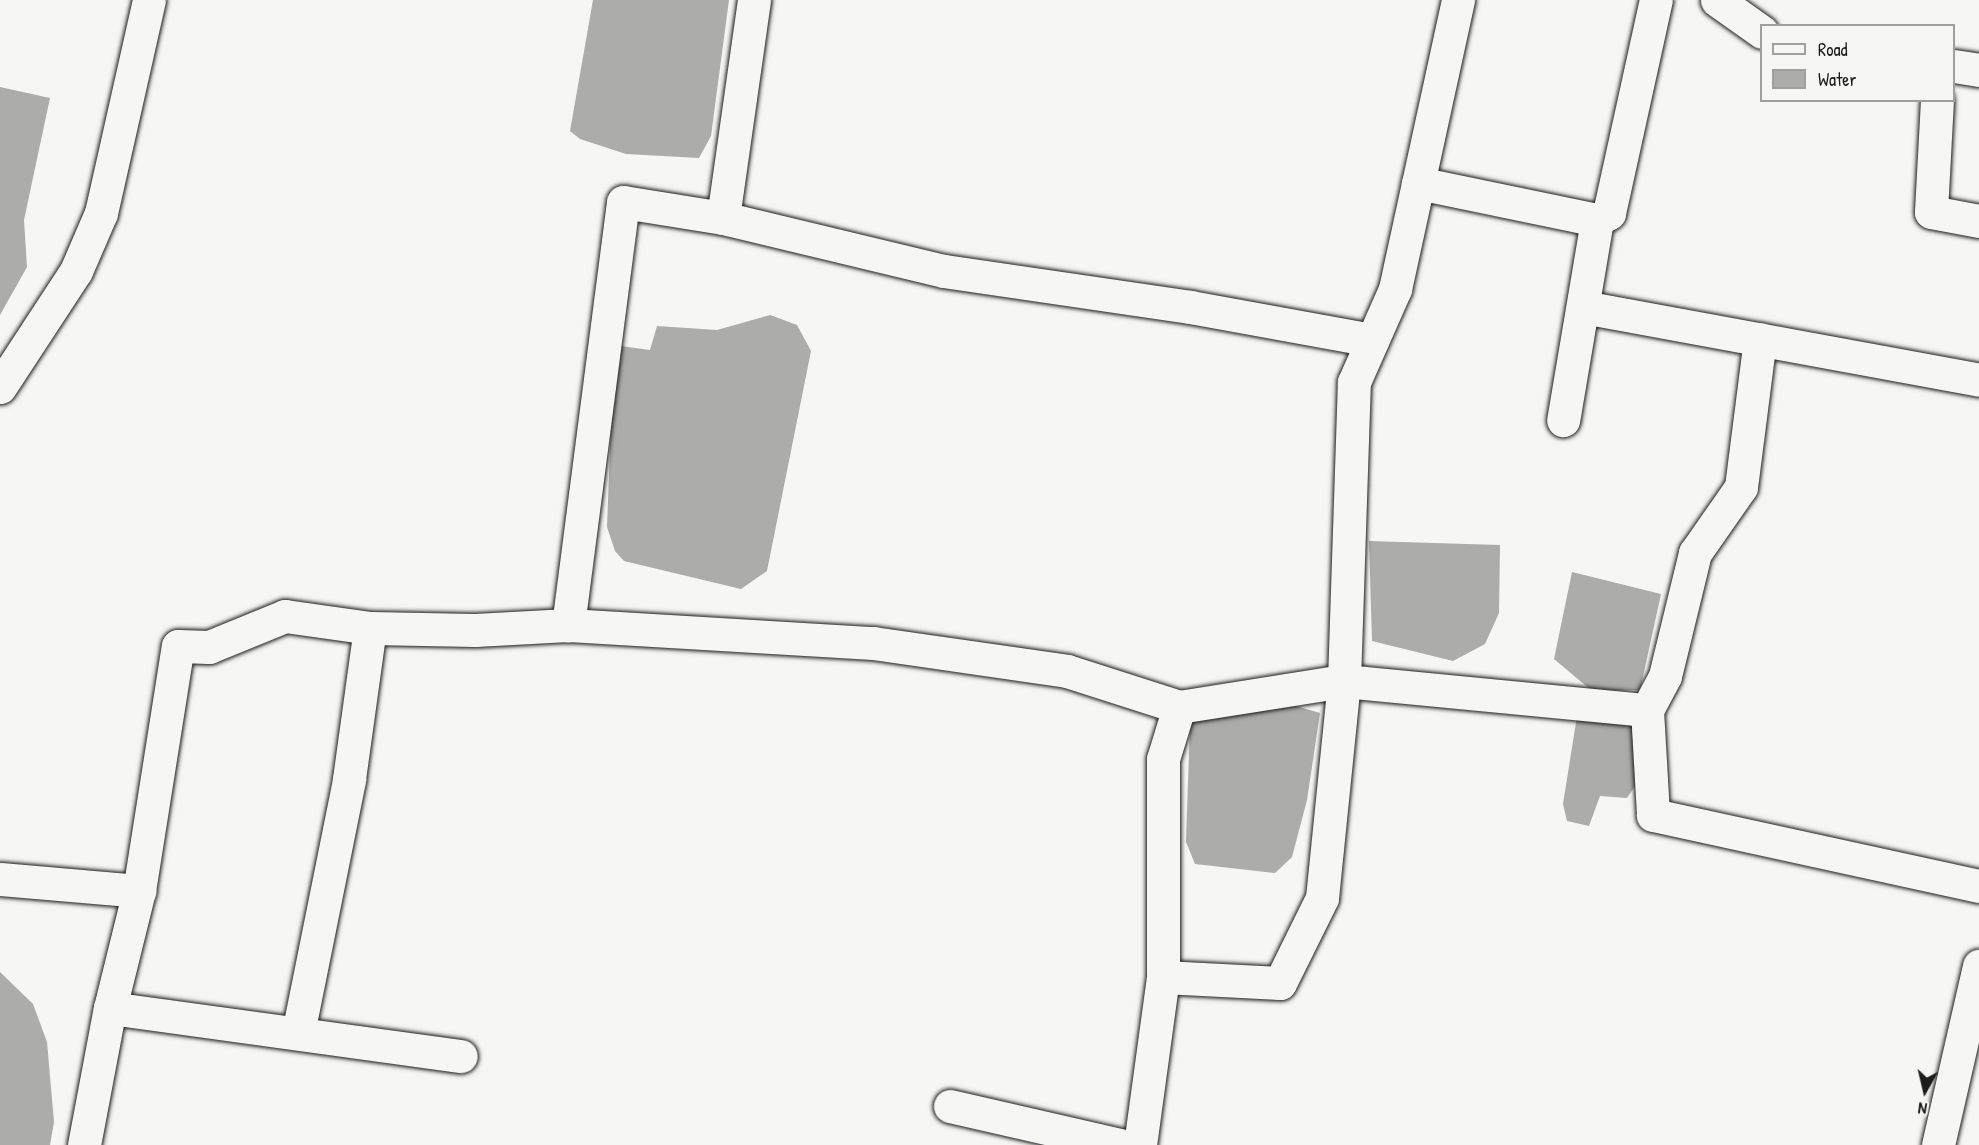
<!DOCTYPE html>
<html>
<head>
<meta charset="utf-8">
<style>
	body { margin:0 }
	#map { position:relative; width:1979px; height:1145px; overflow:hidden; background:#f6f6f2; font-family:"Patrick Hand",sans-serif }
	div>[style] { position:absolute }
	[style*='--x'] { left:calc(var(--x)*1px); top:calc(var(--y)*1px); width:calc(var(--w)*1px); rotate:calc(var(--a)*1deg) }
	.water>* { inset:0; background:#acaca9 }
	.roads { filter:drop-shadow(0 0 2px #1c1c1c) drop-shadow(0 0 2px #1c1c1c) }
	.street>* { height:33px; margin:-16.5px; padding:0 16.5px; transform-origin:16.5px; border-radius:16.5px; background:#f6f6f2 }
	span { translate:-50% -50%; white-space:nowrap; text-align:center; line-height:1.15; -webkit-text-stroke:4.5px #f6f6f2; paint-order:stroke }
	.legend { position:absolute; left:1760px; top:24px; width:195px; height:78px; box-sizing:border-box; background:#f6f6f2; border:2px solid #9f9f9c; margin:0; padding:8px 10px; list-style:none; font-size:18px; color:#1c1c1c }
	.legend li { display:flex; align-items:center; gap:12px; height:30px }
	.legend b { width:30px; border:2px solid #9f9f9c }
	.north { position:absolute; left:1895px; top:1061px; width:60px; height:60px; -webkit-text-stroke:4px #f6f6f2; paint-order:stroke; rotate:188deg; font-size:16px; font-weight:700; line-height:24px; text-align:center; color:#1c1c1c }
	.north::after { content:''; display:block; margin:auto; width:21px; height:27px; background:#1c1c1c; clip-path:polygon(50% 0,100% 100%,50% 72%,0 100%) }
</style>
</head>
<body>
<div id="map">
	<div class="water">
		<div style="clip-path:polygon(593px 0,729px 0,711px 136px,699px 158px,626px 154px,580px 139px,570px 131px)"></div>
		<div style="clip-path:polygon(0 87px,50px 98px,24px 220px,27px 267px,0 315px)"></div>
		<div style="clip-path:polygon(770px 315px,797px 325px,811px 351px,767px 571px,741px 589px,624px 561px,615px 551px,607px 527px,614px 345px,650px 350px,657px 326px,717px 330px)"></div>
		<div style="clip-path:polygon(1369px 541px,1500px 545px,1499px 613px,1485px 644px,1453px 661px,1372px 641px)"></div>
		<div style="clip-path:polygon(1572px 572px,1661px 594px,1640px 690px,1592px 691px,1554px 659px)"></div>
		<div style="clip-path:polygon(1296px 706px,1320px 713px,1307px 800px,1292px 857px,1275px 873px,1195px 864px,1186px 842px,1190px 722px)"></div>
		<div style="clip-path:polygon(1577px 716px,1635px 724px,1635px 786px,1627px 798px,1600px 796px,1589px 826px,1567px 821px,1563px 804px)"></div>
		<div style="clip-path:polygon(0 972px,33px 1004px,47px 1042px,54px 1122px,50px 1145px,0 1145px)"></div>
	</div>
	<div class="roads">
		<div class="street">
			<div style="--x:754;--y:0;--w:220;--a:98.1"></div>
			<div style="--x:723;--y:218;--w:101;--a:-170.9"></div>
			<div style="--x:623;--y:202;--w:427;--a:97.4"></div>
			<div style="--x:568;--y:625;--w:306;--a:3.4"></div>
			<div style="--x:873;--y:643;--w:196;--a:8.2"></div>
			<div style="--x:1067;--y:671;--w:118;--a:17.8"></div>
			<div style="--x:1717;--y:0;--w:55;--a:35.4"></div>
			<div style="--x:1954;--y:66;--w:25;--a:9"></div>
			<div style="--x:1937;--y:100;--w:112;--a:93.1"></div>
			<div style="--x:1931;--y:212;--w:49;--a:10.6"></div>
			<div style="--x:1418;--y:183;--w:183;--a:11.7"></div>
			<div style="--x:1597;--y:220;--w:203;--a:99.6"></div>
			<div style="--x:723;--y:218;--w:227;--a:13.5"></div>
			<div style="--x:944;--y:271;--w:249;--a:8.3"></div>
			<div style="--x:1190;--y:307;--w:185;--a:10.3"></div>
			<div style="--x:1597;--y:220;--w:14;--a:-30"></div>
			<div style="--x:1609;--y:213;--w:218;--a:-77.6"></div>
			<div style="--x:1583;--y:307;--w:403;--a:10.4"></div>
			<div style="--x:0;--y:387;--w:139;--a:-56.8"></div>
			<div style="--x:76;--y:271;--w:63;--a:-66.7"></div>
			<div style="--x:101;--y:213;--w:218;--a:-77.3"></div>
			<div style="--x:1647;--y:710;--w:38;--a:-62"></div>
			<div style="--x:1665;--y:676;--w:127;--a:-76.3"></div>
			<div style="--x:1695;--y:553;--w:80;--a:-55.1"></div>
			<div style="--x:1741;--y:487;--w:149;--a:-82.7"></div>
			<div style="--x:0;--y:879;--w:140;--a:4.9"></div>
			<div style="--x:1163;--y:977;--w:117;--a:2.9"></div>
			<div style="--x:1280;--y:983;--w:95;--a:-63.7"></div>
			<div style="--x:1322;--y:898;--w:218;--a:-84.2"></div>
			<div style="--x:1344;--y:681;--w:299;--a:-88.1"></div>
			<div style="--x:1354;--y:382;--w:102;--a:-66.2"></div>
			<div style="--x:1395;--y:289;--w:296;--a:-77.7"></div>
			<div style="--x:110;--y:1008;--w:121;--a:-76.1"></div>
			<div style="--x:139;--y:891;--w:248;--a:-81"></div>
			<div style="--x:178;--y:646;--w:31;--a:2"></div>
			<div style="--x:209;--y:647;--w:82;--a:-22.2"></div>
			<div style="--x:285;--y:616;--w:86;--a:8"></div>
			<div style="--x:370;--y:628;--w:105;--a:1.1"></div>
			<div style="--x:475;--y:630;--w:93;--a:-3.1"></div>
			<div style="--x:298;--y:1033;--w:259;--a:-78.6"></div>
			<div style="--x:349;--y:779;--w:152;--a:-82.1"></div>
			<div style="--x:950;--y:1106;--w:174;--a:12.9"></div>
			<div style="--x:84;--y:1145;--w:139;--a:-79.3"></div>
			<div style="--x:110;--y:1008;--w:354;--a:7.8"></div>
			<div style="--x:1140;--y:1145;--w:170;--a:-82.2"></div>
			<div style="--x:1163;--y:977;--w:218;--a:-90"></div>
			<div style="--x:1163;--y:759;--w:54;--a:-72.9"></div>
			<div style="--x:1179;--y:707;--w:167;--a:-9"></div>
			<div style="--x:1344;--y:681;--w:304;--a:5.5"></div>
			<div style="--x:1647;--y:710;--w:105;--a:86.7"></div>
			<div style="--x:1653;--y:815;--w:334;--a:12.3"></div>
			<div style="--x:1938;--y:1145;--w:184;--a:-77.1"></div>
		</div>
	</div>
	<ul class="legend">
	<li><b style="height:8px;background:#f6f6f2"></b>Road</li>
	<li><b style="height:16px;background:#acaca9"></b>Water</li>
	</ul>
	<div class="north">N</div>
</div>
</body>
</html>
